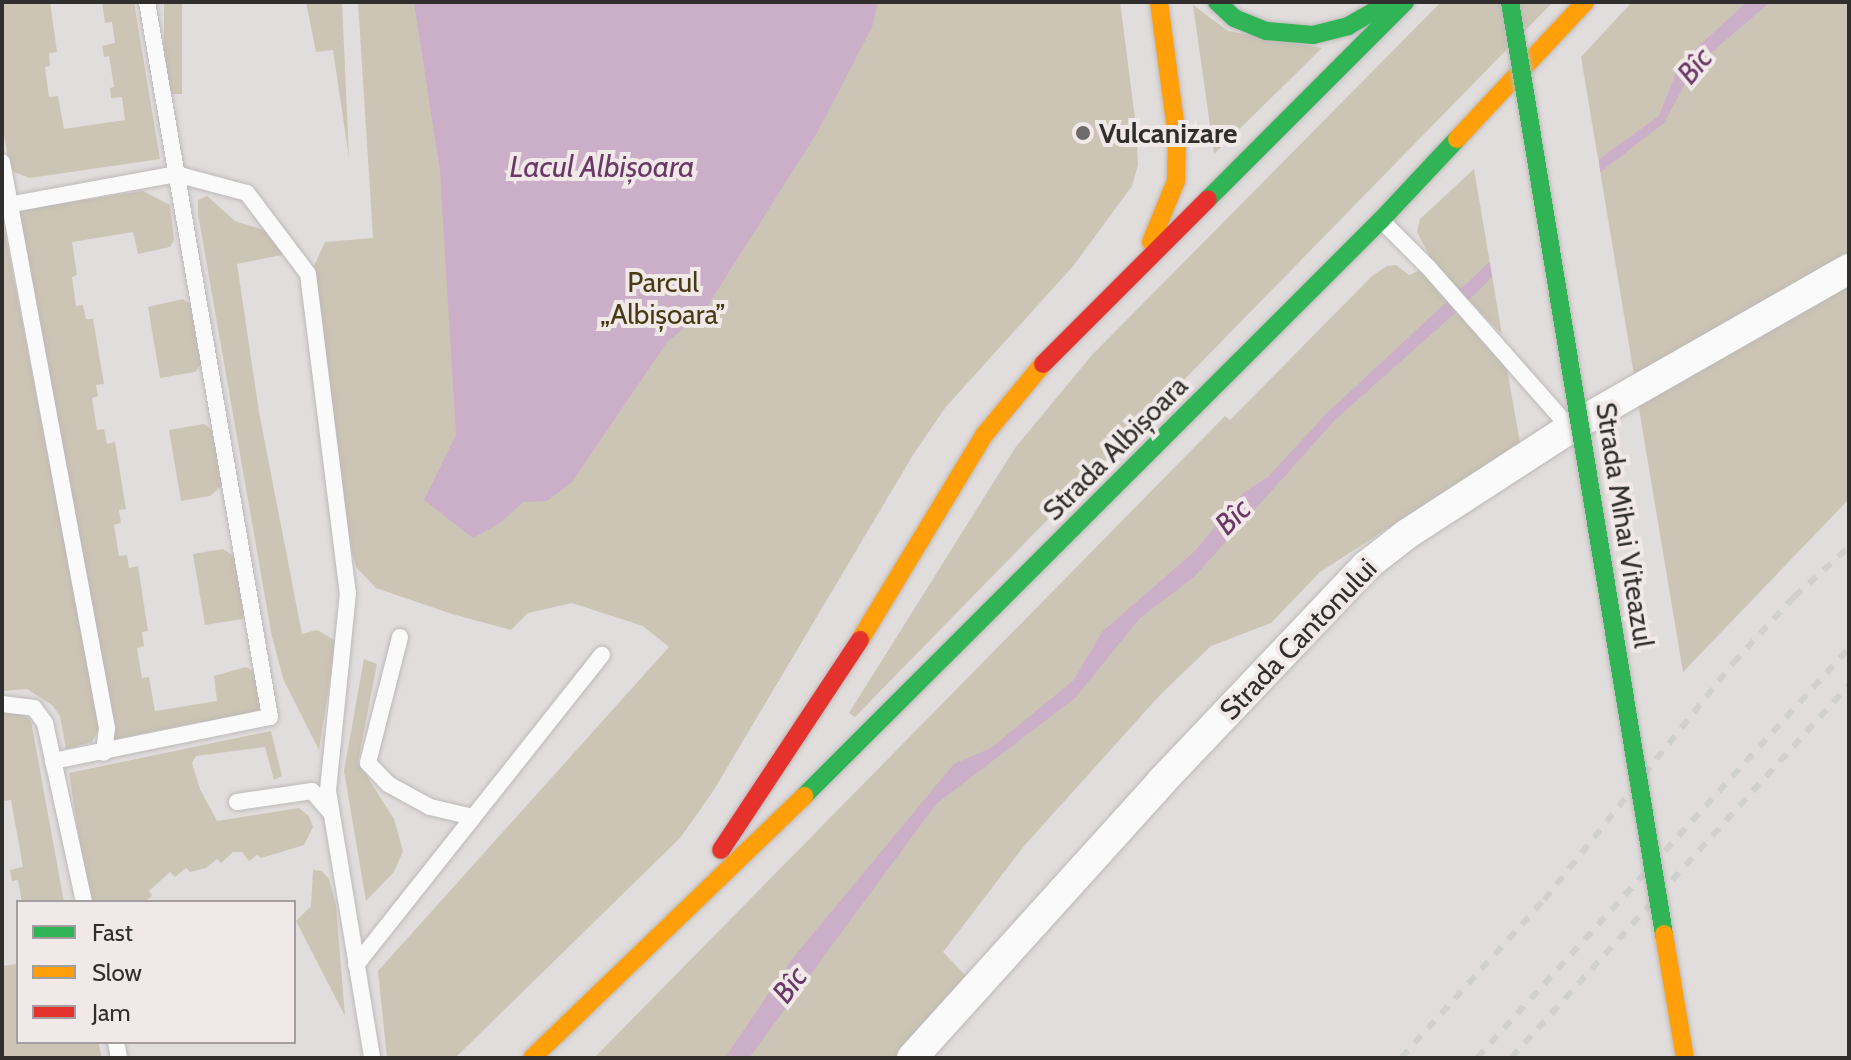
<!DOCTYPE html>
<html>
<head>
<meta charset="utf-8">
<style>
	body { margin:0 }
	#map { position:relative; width:1851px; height:1060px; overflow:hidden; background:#e2dddd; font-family:Cabin,sans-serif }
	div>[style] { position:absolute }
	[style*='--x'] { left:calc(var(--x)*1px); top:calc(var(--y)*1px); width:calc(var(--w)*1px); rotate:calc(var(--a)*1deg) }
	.green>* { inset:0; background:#ccc4b4; transform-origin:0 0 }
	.water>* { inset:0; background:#cbaec7 }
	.pier>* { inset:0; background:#e2dddd }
	.roads { filter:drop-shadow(0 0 2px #bcb9b9) drop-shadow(0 0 2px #bcb9b9) }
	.lane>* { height:16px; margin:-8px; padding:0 8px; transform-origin:8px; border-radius:8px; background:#fbfafa }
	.street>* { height:30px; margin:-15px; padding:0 15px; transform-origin:15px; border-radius:15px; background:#fbfafa }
	.fast>* { height:18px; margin:-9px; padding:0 9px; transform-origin:9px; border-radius:9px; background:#30b455 }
	.slow>* { height:18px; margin:-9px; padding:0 9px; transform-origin:9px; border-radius:9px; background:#ff9f0a }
	.jam>* { height:18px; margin:-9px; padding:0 9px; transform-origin:9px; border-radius:9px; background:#e5322d }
	.rail>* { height:6px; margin-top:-3px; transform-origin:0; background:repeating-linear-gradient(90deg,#d1d0d0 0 10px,transparent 0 20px) }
	.bridges { filter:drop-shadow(0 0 2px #bcb9b9) drop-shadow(0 0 2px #bcb9b9) }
	.fast-bridge>* { height:18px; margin:-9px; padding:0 9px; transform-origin:9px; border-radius:9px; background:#30b455 }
	.slow-bridge>* { height:18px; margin:-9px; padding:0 9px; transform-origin:9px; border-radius:9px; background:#ff9f0a }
	.dots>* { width:22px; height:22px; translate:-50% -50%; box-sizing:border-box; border:4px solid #f1e9e8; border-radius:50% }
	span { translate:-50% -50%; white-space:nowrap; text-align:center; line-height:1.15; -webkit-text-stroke:8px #f1e9e8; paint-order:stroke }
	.poi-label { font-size:28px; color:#312e2e; font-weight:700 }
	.left { translate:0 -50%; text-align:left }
	.park-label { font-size:28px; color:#483b14 }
	.street-label { font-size:28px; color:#312e2e }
	.water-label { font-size:30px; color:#6b3968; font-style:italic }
	.frame { position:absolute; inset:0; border:4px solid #312e2e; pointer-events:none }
	.legend { position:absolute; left:16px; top:900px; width:280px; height:144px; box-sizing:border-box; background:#f1e9e8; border:2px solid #a49e9e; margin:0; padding:10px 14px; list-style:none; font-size:24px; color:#312e2e }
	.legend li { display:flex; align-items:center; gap:16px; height:40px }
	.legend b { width:40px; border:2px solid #a49e9e }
</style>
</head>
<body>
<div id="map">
	<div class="green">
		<div style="clip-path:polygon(2px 2px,50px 2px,57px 52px,49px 53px,50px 66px,45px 67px,49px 97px,58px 96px,64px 129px,125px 120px,122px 97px,111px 98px,110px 88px,114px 87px,109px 56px,104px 57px,102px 46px,115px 43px,112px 22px,105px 23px,102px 2px,134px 2px,160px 159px,30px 178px,14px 172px,9px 164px,2px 122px)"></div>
		<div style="left:164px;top:2px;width:18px;height:92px"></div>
		<div style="clip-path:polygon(306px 2px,342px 2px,349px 158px,333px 50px,316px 52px)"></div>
		<div style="clip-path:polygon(358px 2px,1120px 2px,1136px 126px,1138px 165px,1132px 186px,1074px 265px,945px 408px,913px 455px,712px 793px,680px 838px,455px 1058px,387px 1058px,378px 971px,669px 647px,643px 626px,572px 603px,528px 613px,511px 630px,452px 614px,376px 588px,356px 567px,338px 496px,314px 266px,325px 242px,373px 238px)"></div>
		<div style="clip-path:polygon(1441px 2px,1553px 2px,855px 717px,849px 713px,1015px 448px,1092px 355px)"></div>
		<div style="clip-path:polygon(1632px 2px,1849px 2px,1849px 253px,1634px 375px,1581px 57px)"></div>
		<div style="clip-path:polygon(1193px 5px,1228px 31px,1322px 48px,1214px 154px)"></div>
		<div style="clip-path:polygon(1474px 169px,1502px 335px,1432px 261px,1417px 232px,1420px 219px)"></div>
		<div style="clip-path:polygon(143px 191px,170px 205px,174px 240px,170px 247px,138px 254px,133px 232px,72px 242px,77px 275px,72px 277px,76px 306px,83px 305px,86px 319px,93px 319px,104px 384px,96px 385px,98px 396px,92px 398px,97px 430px,104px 429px,107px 444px,115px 442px,126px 509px,119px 510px,121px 523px,114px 525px,119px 556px,127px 555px,129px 568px,138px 566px,148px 631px,142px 632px,144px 646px,137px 648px,142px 678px,149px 677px,155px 711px,217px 701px,214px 676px,246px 667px,256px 673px,262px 708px,252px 716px,199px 722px,112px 740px,19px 214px,23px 209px)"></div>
		<div style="clip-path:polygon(207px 196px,235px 221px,267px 231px,285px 251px,282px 255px,237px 264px,259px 412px,302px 634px,317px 630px,336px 641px,319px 750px,284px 681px,272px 637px,198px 214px,198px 200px)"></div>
		<div style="clip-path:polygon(2px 217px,100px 727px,92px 742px,66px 749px,60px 716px,52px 705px,27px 689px,2px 691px)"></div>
		<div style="clip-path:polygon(1396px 265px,1409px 275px,1421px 270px,1506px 363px,1520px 443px,1320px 572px,1271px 623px,1211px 646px,1160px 695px,1024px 846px,943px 952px,966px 976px,898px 1058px,594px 1058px,1225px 416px,1230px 420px,1372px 276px,1387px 266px)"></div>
		<div style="clip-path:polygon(1849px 284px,1849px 499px,1683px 672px,1638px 403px)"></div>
		<div style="clip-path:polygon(183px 299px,193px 306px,202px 363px,195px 372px,160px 378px,148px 307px)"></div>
		<div style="clip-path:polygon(204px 424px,215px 432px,225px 483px,210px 496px,181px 501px,169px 430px)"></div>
		<div style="clip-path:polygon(223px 549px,235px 557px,247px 611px,242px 619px,205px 625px,193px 554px)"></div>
		<div style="clip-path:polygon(364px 659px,377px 664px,358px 762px,394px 819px,403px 851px,394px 872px,366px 901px,344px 771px)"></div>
		<div style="clip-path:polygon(2px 711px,19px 711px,31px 721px,64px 902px,22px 902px,18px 880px,12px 881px,10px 870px,23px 867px,11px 800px,2px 801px)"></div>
		<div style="clip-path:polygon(271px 731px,282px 776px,274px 780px,265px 747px,196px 756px,192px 763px,200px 789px,217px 821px,299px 808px,309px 816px,313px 827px,304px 845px,261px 858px,257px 855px,249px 861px,242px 852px,233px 852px,221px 863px,217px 859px,206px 868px,190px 872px,186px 868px,175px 877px,170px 872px,149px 891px,152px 896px,145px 902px,89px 902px,69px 773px)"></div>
		<div style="clip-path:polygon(313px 870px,322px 871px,329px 879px,336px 905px,345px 1016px,296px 921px,311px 906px)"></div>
		<div style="clip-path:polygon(18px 964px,18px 1042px,98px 1042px,102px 1058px,2px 1058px,2px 966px)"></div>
	</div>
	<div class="water">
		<div style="clip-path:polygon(414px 2px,878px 2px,872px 27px,818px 131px,703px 313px,667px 342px,572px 482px,547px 501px,523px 502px,500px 523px,473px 538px,424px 500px,456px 435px,440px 171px)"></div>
		<div style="clip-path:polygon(1747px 2px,1770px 2px,1705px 58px,1686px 82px,1664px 123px,1603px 170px,1455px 313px,1335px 420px,1194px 577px,1140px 618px,1075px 698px,936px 804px,749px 1058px,725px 1058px,792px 959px,954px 764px,991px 748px,1074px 680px,1102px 632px,1195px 551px,1243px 493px,1268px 477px,1327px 413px,1606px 154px,1659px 116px,1680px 63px)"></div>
	</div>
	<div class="pier">
		<div style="clip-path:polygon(1598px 156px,1601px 177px,1493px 280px,1489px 258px)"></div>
	</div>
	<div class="roads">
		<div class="lane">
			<div style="--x:2;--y:162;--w:576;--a:79.49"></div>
			<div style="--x:107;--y:728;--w:25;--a:97"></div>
			<div style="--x:2;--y:206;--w:177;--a:-10.4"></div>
			<div style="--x:176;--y:174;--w:73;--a:15"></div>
			<div style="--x:247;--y:193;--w:101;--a:53"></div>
			<div style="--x:308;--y:274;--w:321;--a:82.9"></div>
			<div style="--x:348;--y:593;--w:199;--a:95.8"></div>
			<div style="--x:328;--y:791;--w:271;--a:80.6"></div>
			<div style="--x:1382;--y:221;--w:65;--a:45"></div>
			<div style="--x:1428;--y:267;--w:212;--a:48.6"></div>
			<div style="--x:400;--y:637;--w:130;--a:104.3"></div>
			<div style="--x:368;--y:763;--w:29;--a:46"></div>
			<div style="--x:388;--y:784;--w:48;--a:28.7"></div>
			<div style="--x:430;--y:807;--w:44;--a:13.1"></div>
			<div style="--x:2;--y:704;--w:32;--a:7"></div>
			<div style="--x:34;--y:708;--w:19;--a:54"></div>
			<div style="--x:45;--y:723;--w:183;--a:77.7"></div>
			<div style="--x:53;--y:761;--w:221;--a:-11.5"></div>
			<div style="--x:270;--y:717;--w:726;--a:-99.76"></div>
			<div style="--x:237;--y:802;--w:76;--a:-8.3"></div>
			<div style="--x:312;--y:791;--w:29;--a:49"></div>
			<div style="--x:356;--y:965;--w:396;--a:-51.6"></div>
			<div style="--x:116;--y:1042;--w:16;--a:79"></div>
		</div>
		<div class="street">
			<div style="--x:912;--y:1058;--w:373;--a:-47.9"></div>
			<div style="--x:1162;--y:781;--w:296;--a:-46.5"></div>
			<div style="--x:1366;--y:566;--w:52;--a:-38"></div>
			<div style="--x:1407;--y:534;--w:194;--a:-33"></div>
			<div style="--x:1570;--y:428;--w:321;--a:-29.7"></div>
		</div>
		<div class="fast">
			<div style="--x:1217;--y:2;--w:23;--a:43"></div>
			<div style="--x:1234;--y:18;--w:35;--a:22"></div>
			<div style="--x:1267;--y:31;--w:46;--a:5"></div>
			<div style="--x:1313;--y:35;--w:36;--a:-14"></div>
			<div style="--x:1348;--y:26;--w:43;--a:-29.6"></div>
			<div style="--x:1208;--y:199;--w:279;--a:-45"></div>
			<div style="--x:804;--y:796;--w:815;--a:-44.95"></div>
			<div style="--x:1381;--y:220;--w:111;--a:-46.8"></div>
		</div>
		<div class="slow">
			<div style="--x:1457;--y:139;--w:187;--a:-46.9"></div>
			<div style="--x:1151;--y:242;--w:66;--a:-67.7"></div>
			<div style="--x:1176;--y:181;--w:44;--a:-88.7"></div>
			<div style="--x:1177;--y:137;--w:136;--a:-97.6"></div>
			<div style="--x:860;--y:640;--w:241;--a:-58.8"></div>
			<div style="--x:985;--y:434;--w:91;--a:-50.4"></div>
			<div style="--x:532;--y:1058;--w:378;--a:-43.9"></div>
		</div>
		<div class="jam">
			<div style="--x:1043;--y:364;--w:233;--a:-45"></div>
			<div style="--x:721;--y:850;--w:252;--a:-56.5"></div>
		</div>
	</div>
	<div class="rail">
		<div style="--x:1401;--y:1058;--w:213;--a:-47.9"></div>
		<div style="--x:1544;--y:900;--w:303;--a:-51.4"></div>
		<div style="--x:1733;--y:663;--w:90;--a:-47.3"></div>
		<div style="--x:1794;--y:597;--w:74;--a:-42.3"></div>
		<div style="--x:1477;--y:1058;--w:554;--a:-47.78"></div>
		<div style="--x:1511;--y:1058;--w:503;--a:-47.82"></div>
	</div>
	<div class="bridges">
		<div class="fast-bridge">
			<div style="--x:1510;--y:2;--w:945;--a:80.62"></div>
		</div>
		<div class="slow-bridge">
			<div style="--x:1664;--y:934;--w:126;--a:80.4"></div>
		</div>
	</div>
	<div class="dots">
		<div style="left:1083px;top:133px;background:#6f6b6b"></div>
	</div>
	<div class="poi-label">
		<span class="left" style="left:1099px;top:133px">Vulcanizare</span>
	</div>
	<div class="park-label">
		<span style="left:663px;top:298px">Parcul<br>„Albișoara”</span>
	</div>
	<div class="street-label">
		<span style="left:1115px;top:448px;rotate:-45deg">Strada Albișoara</span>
		<span style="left:1625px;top:525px;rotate:81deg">Strada Mihai Viteazul</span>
		<span style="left:1298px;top:639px;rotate:-46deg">Strada Cantonului</span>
	</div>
	<div class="water-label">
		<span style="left:1695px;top:66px;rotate:-50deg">Bîc</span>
		<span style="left:602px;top:167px">Lacul Albișoara</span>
		<span style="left:1233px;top:517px;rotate:-45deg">Bîc</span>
		<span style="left:790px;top:985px;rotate:-53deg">Bîc</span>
	</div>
	<div class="frame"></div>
	<ul class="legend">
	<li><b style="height:10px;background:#30b455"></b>Fast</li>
	<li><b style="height:10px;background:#ff9f0a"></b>Slow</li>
	<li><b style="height:10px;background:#e5322d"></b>Jam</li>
	</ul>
</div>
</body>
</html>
